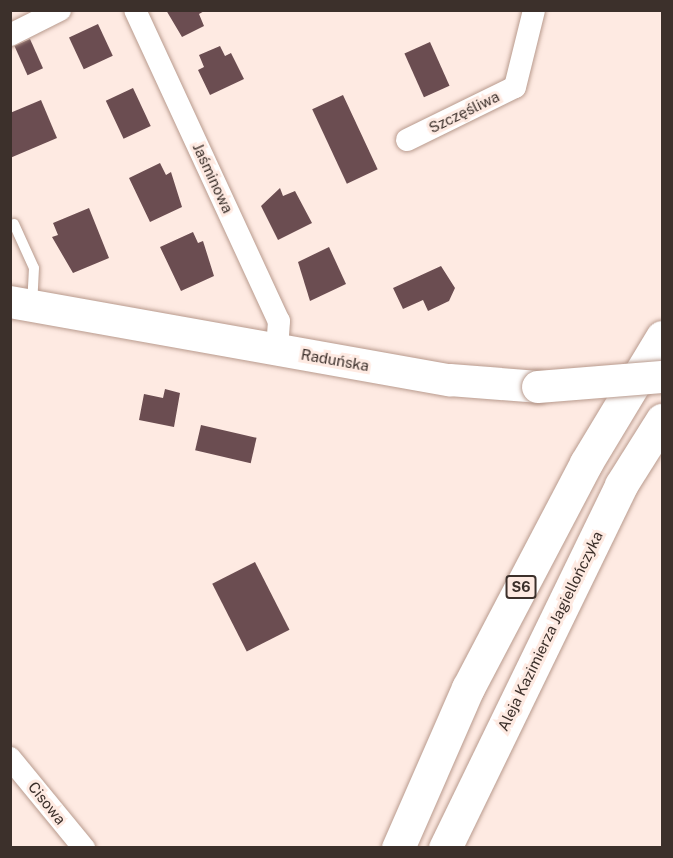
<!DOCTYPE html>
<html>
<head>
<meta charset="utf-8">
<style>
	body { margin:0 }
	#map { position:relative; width:673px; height:858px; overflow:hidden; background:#feeae2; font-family:"Public Sans",sans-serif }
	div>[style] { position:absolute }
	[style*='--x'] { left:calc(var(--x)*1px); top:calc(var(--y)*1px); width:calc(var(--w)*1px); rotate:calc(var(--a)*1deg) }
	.building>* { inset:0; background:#6b4d51; transform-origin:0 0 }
	.roads { filter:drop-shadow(0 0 2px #b89a8d) drop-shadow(0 0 2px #b89a8d) }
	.lane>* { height:10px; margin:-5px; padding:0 5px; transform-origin:5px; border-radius:5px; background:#fff }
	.street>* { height:22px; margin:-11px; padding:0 11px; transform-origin:11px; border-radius:11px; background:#fff }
	.secondary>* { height:32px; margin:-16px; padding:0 16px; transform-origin:16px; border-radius:16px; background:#fff }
	.highway>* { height:33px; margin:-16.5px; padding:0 16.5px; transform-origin:16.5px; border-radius:16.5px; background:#fff }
	.bridges { filter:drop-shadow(0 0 2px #b89a8d) drop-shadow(0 0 2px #b89a8d) }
	.secondary-bridge>* { height:32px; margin:-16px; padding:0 16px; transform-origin:16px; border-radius:16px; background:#fff }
	span { translate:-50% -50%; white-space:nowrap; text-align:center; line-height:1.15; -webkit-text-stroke:6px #feeae2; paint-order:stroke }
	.shield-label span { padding:2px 4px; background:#feeae2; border:2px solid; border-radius:4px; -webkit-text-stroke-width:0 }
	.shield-label { font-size:14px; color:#3c302b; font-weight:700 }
	.street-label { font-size:15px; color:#3c302b }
	.frame { position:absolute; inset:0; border:12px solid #3c302b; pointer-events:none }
</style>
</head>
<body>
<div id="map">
	<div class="building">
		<div style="clip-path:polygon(166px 10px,206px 10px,199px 14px,204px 26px,182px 37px)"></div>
		<div style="left:98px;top:24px;width:35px;height:32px;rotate:65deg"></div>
		<div style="left:30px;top:39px;width:32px;height:17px;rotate:66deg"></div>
		<div style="left:430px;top:42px;width:48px;height:28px;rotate:66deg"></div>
		<div style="clip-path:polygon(220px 46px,225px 56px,231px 53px,244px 79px,210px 95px,198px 70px,204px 67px,199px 55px)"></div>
		<div style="left:133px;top:88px;width:42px;height:30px;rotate:65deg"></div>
		<div style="left:343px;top:95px;width:82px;height:34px;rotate:65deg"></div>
		<div style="clip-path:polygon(41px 100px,57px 138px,10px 158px,10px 113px)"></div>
		<div style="clip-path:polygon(160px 163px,166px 175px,171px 172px,182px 207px,150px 222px,129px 178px)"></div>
		<div style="clip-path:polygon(280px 188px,283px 196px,295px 191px,312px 223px,278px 240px,261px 206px)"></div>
		<div style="clip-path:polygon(89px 208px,109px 258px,73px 273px,52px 237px,58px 235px,53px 223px)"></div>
		<div style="clip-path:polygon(193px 232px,198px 243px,203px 241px,214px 276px,181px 291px,160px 247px)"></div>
		<div style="clip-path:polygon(329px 247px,346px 284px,310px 301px,298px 262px)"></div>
		<div style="clip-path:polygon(441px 266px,455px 288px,449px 301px,428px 311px,423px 300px,403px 309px,393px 288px)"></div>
		<div style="clip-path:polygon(165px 389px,180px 393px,174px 427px,139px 420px,144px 394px,163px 398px)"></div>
		<div style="left:201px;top:425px;width:57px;height:26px;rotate:13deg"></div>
		<div style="left:255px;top:562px;width:76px;height:48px;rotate:63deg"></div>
	</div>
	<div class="roads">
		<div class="lane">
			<div style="--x:14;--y:224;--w:48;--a:65.6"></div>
			<div style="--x:34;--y:268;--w:34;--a:93"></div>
		</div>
		<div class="street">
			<div style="--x:135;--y:10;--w:343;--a:65.2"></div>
			<div style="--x:279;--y:321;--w:28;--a:94"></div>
			<div style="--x:10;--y:35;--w:56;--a:-26.6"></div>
			<div style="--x:407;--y:140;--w:120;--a:-26.1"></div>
			<div style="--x:515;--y:87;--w:79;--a:-76.1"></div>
			<div style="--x:10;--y:758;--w:117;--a:50.6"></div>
		</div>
		<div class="secondary">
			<div style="--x:10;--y:302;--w:447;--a:10.1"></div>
			<div style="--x:450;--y:380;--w:88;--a:4.5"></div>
		</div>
		<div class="highway">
			<div style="--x:398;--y:848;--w:175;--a:-66.4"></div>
			<div style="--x:468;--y:688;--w:254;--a:-62.3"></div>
			<div style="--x:586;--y:463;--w:147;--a:-58.9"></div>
			<div style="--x:445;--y:848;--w:403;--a:-64.1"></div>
			<div style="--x:621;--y:485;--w:77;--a:-57.8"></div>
		</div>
	</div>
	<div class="bridges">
		<div class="secondary-bridge">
			<div style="--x:538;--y:387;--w:124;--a:-4.6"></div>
		</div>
	</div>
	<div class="shield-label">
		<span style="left:521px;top:587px">S6</span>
	</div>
	<div class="street-label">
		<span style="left:464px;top:112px;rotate:-26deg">Szczęśliwa</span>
		<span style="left:213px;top:178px;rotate:65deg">Jaśminowa</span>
		<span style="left:335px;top:360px;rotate:10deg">Raduńska</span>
		<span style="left:550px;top:631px;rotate:-64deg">Aleja Kazimierza Jagiellończyka</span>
		<span style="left:47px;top:803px;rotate:51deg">Cisowa</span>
	</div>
	<div class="frame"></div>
</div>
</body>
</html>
